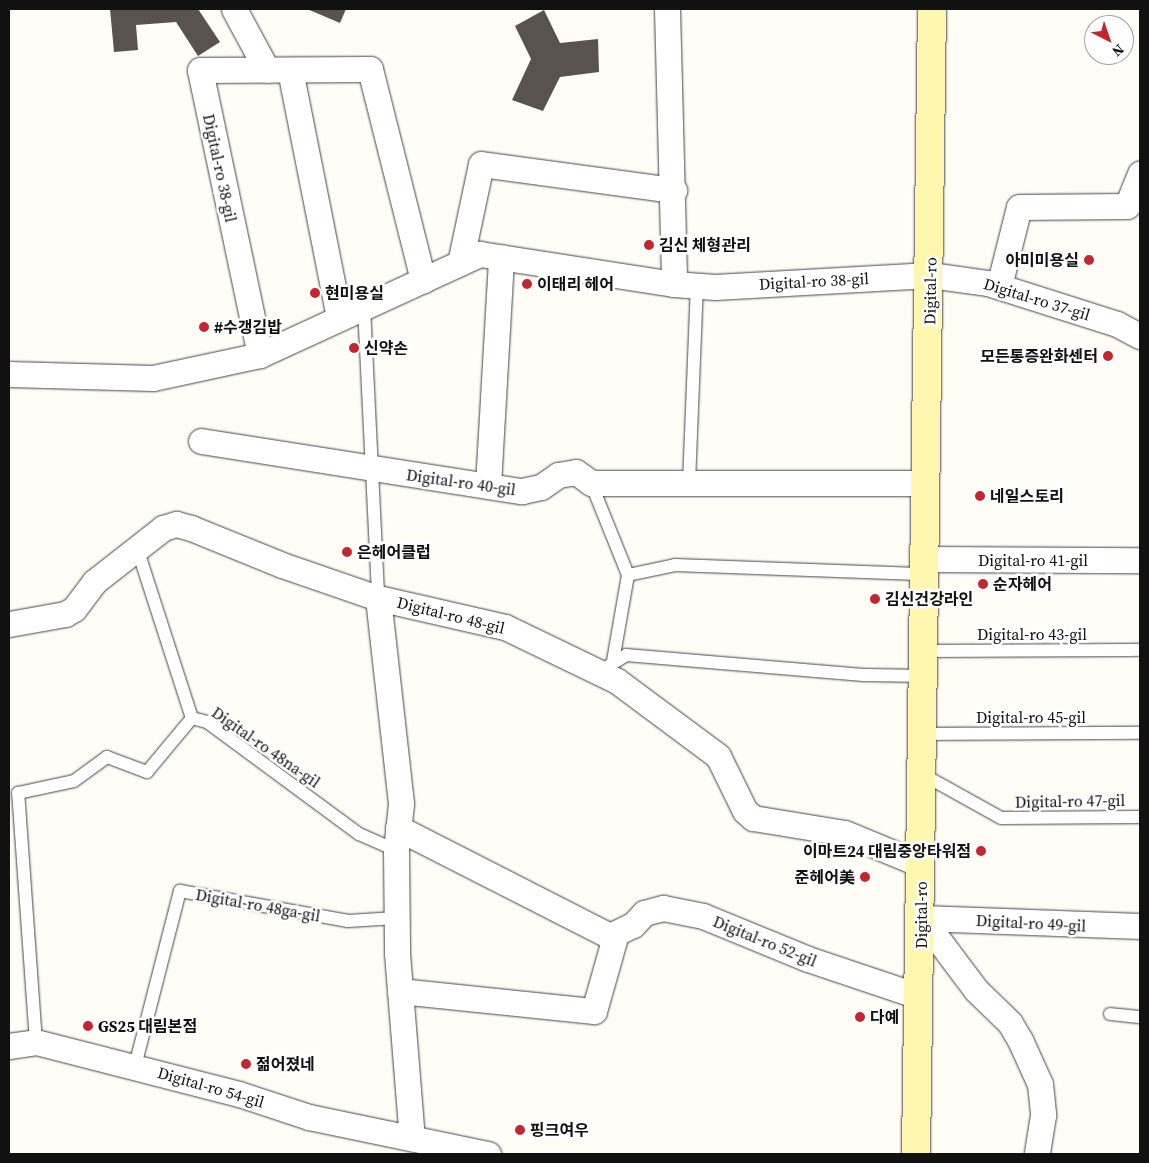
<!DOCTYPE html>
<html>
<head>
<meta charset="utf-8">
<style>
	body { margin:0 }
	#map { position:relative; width:1149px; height:1163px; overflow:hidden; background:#fffdf5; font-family:"Source Serif 4","Noto Sans KR",serif }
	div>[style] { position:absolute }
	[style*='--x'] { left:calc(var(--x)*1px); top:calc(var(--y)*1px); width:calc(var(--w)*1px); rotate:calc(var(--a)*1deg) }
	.building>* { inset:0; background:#5a524d }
	.roads { filter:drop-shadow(0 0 1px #444) drop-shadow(0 0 1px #444) }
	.lane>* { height:12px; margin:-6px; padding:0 6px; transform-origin:6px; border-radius:6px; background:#fff }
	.street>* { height:25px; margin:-12.5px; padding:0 12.5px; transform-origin:12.5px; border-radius:12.5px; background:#fff }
	.secondary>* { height:28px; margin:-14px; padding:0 14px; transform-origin:14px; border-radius:14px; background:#fff6b0 }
	.dots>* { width:14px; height:14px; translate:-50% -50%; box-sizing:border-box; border:2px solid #fff; border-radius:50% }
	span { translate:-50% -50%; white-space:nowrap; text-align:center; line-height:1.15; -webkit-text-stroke:5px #fff; paint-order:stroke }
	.street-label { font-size:16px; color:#111 }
	.poi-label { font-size:16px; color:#111; font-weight:700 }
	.left { translate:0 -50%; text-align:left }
	.right { translate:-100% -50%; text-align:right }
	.frame { position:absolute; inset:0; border:10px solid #111; pointer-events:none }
	.north { position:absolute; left:1084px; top:15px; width:50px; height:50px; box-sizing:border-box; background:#fff; border:1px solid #a0a0a0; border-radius:50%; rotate:139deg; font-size:14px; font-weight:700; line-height:20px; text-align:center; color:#111 }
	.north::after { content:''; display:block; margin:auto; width:18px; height:22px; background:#c4262e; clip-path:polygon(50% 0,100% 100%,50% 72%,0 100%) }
</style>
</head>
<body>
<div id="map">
	<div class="building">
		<div style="clip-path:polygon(110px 9px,198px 9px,220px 42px,198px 56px,176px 22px,136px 25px,138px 50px,114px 52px)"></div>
		<div style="clip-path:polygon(307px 9px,346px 9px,340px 23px)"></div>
		<div style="clip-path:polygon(544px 10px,560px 43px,598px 39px,599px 72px,560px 77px,543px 111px,512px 100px,531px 59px,515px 26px)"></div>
	</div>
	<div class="roads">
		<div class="lane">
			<div style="--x:364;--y:307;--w:291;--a:87.2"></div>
			<div style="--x:591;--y:483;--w:99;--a:68.1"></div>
			<div style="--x:689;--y:483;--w:197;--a:-87.7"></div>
			<div style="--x:137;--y:548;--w:179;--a:72.1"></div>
			<div style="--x:192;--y:718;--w:16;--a:15"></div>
			<div style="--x:207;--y:722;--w:189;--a:36.4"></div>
			<div style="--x:359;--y:834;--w:40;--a:23.4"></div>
			<div style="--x:628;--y:575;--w:48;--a:-12"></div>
			<div style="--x:675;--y:565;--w:250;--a:2.1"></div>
			<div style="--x:924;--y:651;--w:216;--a:-0.3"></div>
			<div style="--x:613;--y:661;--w:87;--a:-80.1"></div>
			<div style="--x:599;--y:672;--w:32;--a:-32"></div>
			<div style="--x:626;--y:655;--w:241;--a:4.8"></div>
			<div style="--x:866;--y:675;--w:58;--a:1"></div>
			<div style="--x:922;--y:734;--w:218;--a:-0.3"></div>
			<div style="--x:922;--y:774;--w:90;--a:29.1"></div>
			<div style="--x:1001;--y:818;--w:139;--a:-0.4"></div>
			<div style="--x:1110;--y:1014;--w:30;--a:6"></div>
			<div style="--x:36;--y:1042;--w:250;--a:-94.1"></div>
			<div style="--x:18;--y:793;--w:57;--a:-12.1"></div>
			<div style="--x:74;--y:781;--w:41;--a:-36"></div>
			<div style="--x:107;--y:757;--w:43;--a:20.6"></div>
			<div style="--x:147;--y:772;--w:70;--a:-50.2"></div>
			<div style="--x:135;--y:1066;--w:181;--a:-75.6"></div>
			<div style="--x:180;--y:891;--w:171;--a:10.1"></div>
			<div style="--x:348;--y:921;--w:48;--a:-3.6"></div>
		</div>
		<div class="street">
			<div style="--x:234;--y:9;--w:69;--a:61.6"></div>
			<div style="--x:667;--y:9;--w:275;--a:88.5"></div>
			<div style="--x:290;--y:70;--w:253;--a:78.8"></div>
			<div style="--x:460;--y:263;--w:101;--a:-78"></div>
			<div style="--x:481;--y:164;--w:195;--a:7.7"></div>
			<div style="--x:999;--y:286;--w:81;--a:-75.8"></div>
			<div style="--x:1019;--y:207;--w:108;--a:-0.5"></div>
			<div style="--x:1127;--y:206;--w:35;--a:-68"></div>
			<div style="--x:260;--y:355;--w:291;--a:-101.9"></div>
			<div style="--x:200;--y:70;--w:170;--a:-0.3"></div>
			<div style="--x:370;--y:69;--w:218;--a:75.9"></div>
			<div style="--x:9;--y:374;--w:144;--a:1.6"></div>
			<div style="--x:153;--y:378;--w:109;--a:-12.1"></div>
			<div style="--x:260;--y:355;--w:242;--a:-24.7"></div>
			<div style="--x:480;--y:254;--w:196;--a:8.8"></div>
			<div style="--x:674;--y:284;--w:41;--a:4.2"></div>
			<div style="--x:715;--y:287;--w:215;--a:-3.2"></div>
			<div style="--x:930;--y:275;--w:59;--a:7.9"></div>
			<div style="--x:988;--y:283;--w:135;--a:17.6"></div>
			<div style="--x:1117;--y:324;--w:26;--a:28"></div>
			<div style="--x:201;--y:441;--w:325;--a:8.9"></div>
			<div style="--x:522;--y:491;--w:19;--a:-12"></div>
			<div style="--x:541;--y:487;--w:21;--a:-35"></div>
			<div style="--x:558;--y:475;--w:18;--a:-9"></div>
			<div style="--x:576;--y:472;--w:19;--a:36"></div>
			<div style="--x:591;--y:483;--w:335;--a:0"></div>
			<div style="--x:488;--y:485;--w:228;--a:-86.7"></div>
			<div style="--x:925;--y:559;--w:215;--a:0.3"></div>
			<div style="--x:378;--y:598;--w:207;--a:83.6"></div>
			<div style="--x:401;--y:804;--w:46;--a:96.2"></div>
			<div style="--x:396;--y:850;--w:103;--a:89.4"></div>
			<div style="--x:397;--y:953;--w:186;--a:85.4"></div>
			<div style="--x:9;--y:624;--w:57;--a:-10.1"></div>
			<div style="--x:65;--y:614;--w:10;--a:-29"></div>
			<div style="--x:74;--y:609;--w:34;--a:-53"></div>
			<div style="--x:94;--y:582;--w:88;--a:-38"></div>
			<div style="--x:163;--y:528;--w:14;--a:-17"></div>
			<div style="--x:176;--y:524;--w:16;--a:15"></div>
			<div style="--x:191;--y:528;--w:98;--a:22.1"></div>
			<div style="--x:282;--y:565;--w:102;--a:19"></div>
			<div style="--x:378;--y:598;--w:130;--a:12.9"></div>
			<div style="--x:505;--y:627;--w:124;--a:25.7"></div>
			<div style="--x:617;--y:681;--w:126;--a:36.6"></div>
			<div style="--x:718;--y:756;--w:61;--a:63.9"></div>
			<div style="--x:745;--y:811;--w:11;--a:41"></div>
			<div style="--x:753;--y:818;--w:93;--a:9.3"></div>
			<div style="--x:845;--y:833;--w:81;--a:22.5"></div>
			<div style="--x:398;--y:828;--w:238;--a:27"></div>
			<div style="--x:610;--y:936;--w:25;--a:-26"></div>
			<div style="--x:633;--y:925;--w:16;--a:-47"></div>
			<div style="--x:644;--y:913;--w:20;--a:-15"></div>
			<div style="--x:663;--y:908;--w:41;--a:11.3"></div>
			<div style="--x:703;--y:916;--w:113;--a:22.3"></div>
			<div style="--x:808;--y:959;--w:116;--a:18.6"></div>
			<div style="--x:922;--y:918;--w:90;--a:53.1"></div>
			<div style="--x:976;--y:990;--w:47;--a:44.1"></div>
			<div style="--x:1010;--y:1023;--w:20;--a:60"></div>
			<div style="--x:1020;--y:1040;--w:48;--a:65.6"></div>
			<div style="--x:1040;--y:1084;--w:31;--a:84"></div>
			<div style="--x:1043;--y:1115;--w:39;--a:99"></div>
			<div style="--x:922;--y:918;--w:218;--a:2.1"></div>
			<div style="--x:400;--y:991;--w:195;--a:5.9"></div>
			<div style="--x:594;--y:1011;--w:81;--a:-74.2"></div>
			<div style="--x:9;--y:1046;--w:27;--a:-8"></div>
			<div style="--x:36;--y:1042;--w:210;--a:14.4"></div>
			<div style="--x:239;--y:1094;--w:74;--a:18.2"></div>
			<div style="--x:309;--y:1117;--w:183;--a:11.7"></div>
		</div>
		<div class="secondary">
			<div style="--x:916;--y:1154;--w:1145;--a:-89.2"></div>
		</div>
	</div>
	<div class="dots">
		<div style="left:649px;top:245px;background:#c4262e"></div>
		<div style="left:1089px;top:260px;background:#c4262e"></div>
		<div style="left:527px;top:284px;background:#c4262e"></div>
		<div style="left:315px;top:293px;background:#c4262e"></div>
		<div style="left:204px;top:327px;background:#c4262e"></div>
		<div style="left:354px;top:348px;background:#c4262e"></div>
		<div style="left:1108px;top:356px;background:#c4262e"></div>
		<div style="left:980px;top:496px;background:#c4262e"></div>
		<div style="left:347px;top:552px;background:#c4262e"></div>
		<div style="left:983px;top:584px;background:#c4262e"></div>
		<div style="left:875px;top:599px;background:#c4262e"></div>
		<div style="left:981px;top:851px;background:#c4262e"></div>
		<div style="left:865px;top:877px;background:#c4262e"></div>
		<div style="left:860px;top:1017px;background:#c4262e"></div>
		<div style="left:88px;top:1026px;background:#c4262e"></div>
		<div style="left:246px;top:1064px;background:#c4262e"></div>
		<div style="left:520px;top:1130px;background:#c4262e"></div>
	</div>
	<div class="street-label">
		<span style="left:220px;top:168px;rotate:78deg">Digital-ro 38-gil</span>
		<span style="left:814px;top:281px;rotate:-3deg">Digital-ro 38-gil</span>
		<span style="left:930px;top:291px;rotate:-89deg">Digital-ro</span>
		<span style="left:1037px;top:299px;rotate:17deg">Digital-ro 37-gil</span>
		<span style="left:461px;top:482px;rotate:8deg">Digital-ro 40-gil</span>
		<span style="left:1033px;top:560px">Digital-ro 41-gil</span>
		<span style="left:451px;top:615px;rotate:14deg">Digital-ro 48-gil</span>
		<span style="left:1032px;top:634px">Digital-ro 43-gil</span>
		<span style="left:1031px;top:717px">Digital-ro 45-gil</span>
		<span style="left:266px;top:747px;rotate:35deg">Digital-ro 48na-gil</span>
		<span style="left:1070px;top:801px;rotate:-1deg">Digital-ro 47-gil</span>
		<span style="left:258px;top:905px;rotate:10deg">Digital-ro 48ga-gil</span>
		<span style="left:921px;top:915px;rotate:-90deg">Digital-ro</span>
		<span style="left:1031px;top:923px;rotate:3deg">Digital-ro 49-gil</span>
		<span style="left:765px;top:941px;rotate:22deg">Digital-ro 52-gil</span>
		<span style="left:211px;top:1087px;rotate:16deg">Digital-ro 54-gil</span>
	</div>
	<div class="poi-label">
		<span class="left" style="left:659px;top:245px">김신 체형관리</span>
		<span class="right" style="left:1079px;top:260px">아미미용실</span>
		<span class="left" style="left:537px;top:284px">이태리 헤어</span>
		<span class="left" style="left:325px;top:293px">현미용실</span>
		<span class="left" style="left:214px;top:327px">#수갱김밥</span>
		<span class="left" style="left:364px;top:348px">신약손</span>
		<span class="right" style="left:1098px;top:356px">모든통증완화센터</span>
		<span class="left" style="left:990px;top:496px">네일스토리</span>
		<span class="left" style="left:357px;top:552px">은헤어클럽</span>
		<span class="left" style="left:993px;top:584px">순자헤어</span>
		<span class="left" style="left:885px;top:599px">김신건강라인</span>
		<span class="right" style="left:971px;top:851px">이마트24 대림중앙타워점</span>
		<span class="right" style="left:855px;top:877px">준헤어美</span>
		<span class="left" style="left:870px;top:1017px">다예</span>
		<span class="left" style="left:98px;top:1026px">GS25 대림본점</span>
		<span class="left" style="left:256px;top:1064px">젊어졌네</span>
		<span class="left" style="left:530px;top:1130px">핑크여우</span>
	</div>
	<div class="frame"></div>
	<div class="north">N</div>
</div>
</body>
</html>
